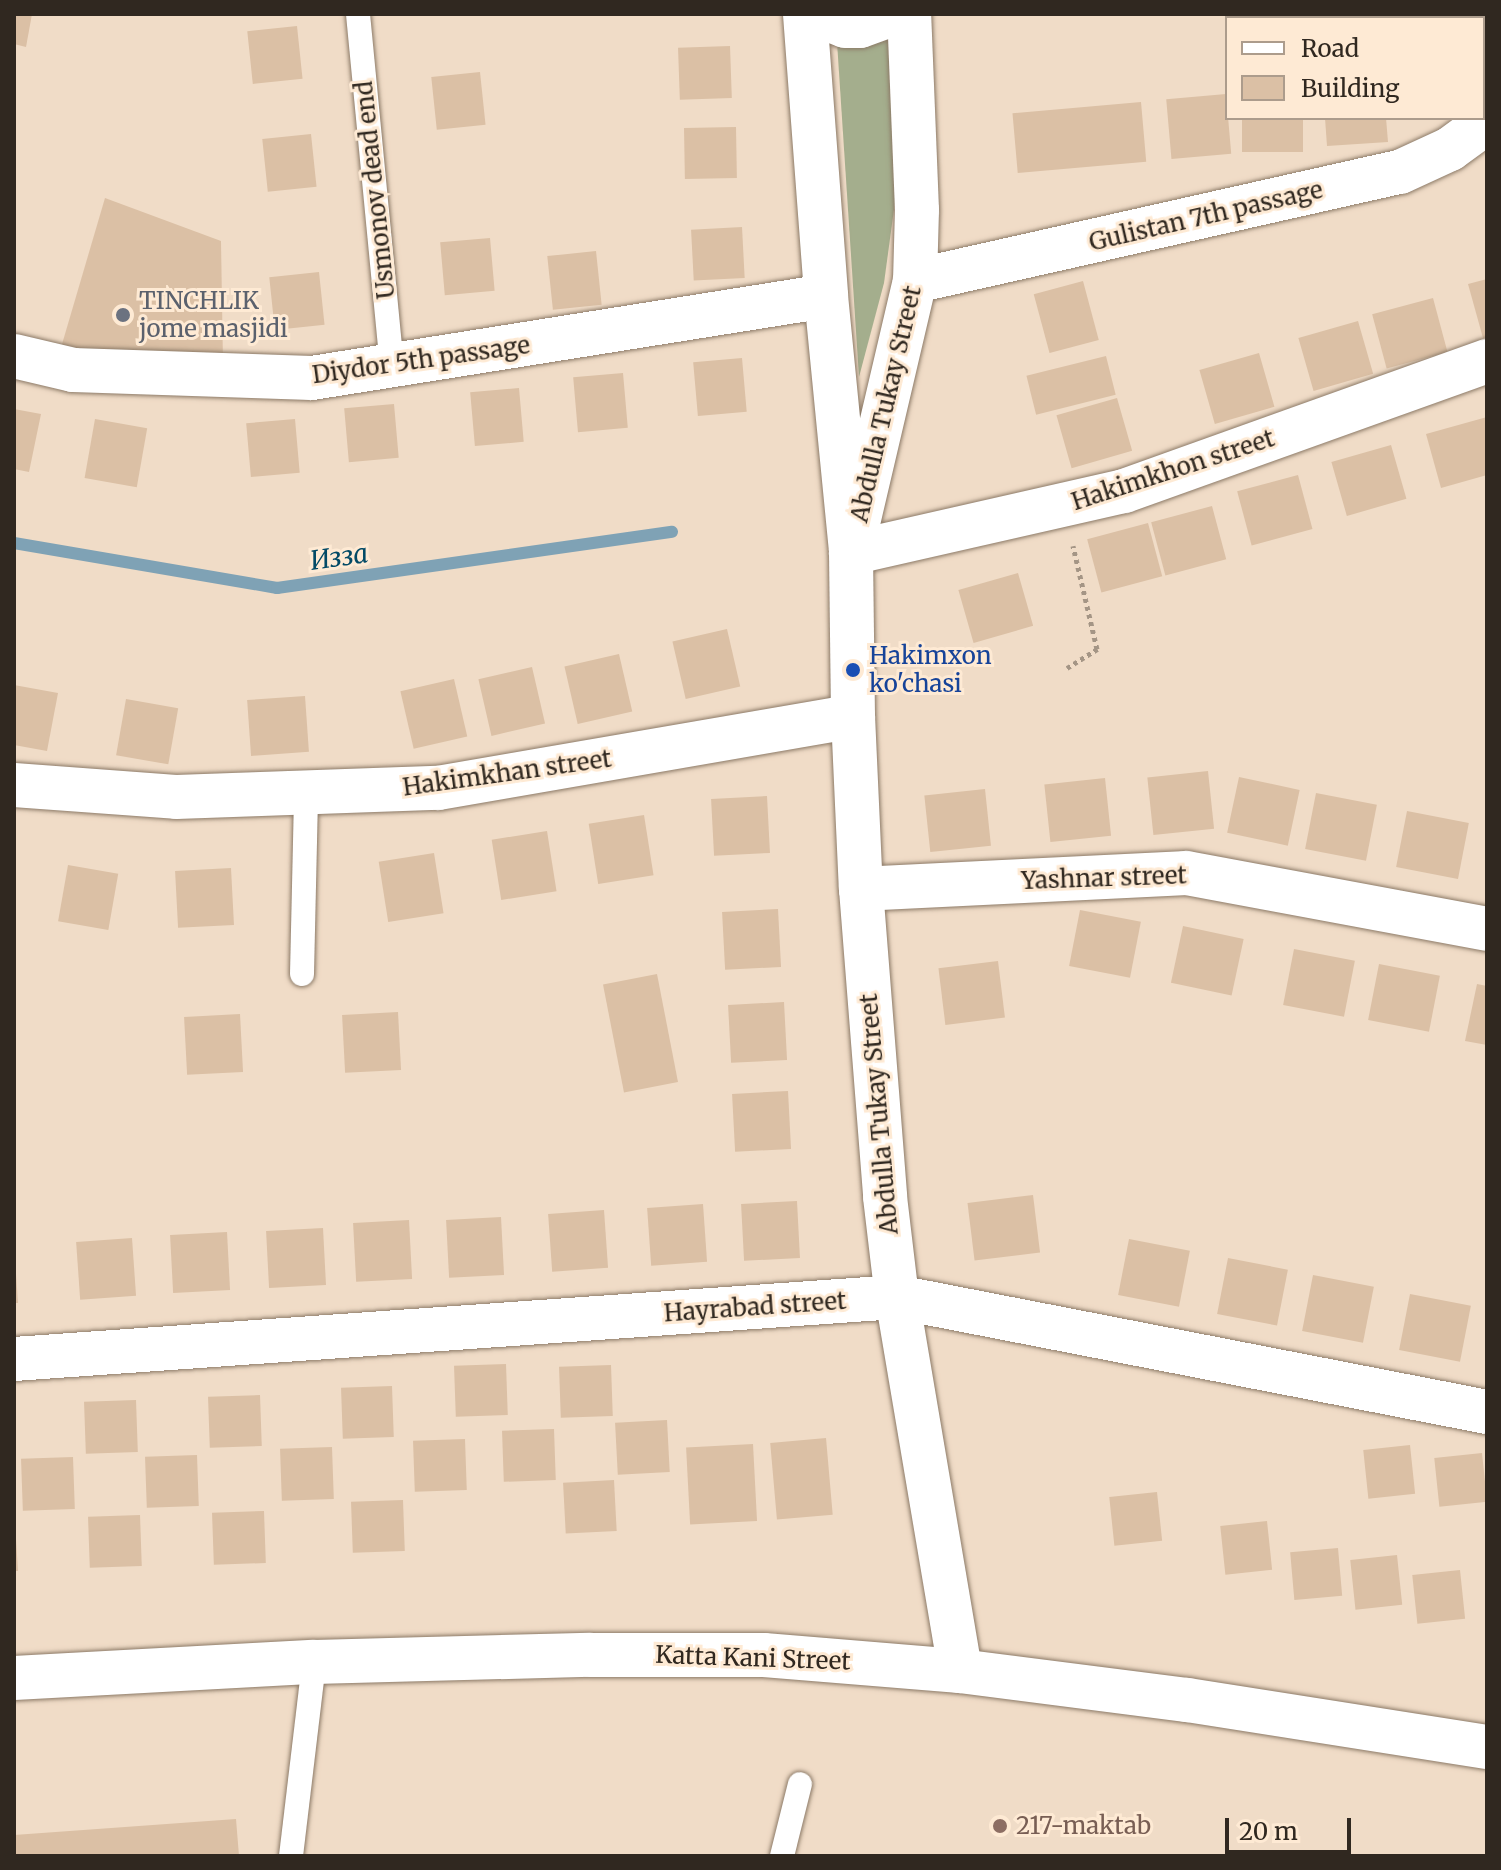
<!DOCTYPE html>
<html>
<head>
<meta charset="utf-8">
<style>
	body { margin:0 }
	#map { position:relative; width:1501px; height:1870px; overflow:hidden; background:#f0dcc7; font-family:Merriweather,serif }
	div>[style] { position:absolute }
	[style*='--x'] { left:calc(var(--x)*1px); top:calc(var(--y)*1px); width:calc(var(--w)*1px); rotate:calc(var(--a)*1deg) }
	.forest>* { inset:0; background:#a4ae8d }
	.stream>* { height:12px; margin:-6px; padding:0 6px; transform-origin:6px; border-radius:6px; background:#7fa2b5 }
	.building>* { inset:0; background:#dbc0a5; transform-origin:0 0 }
	.path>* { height:5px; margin-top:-2.5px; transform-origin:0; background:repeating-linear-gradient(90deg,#a49585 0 4px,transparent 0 8px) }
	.roads { filter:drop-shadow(0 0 2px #8c7a67) drop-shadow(0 0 2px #8c7a67) }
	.service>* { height:24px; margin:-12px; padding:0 12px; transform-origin:12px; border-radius:12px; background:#fff }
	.minor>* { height:44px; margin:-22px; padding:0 22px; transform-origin:22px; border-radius:22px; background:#fff }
	.tertiary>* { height:44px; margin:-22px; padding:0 22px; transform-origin:22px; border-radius:22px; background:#fff }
	.secondary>* { height:44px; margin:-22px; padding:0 22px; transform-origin:22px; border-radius:22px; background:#fff }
	.dots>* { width:22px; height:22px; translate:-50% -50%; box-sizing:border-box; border:4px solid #feead4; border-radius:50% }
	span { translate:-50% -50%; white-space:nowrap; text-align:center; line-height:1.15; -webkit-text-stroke:6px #feead4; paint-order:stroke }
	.street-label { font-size:24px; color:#302820 }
	.worship-label { font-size:24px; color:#5b616d }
	.left { translate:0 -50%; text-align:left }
	.transit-label { font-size:24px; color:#164399 }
	.education-label { font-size:24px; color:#785e54 }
	.water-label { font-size:26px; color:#034a66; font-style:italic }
	.frame { position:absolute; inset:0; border:16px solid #302820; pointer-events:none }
	.legend { position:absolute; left:1225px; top:16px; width:260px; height:104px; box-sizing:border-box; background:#feead4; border:2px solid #ac9c8c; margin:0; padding:10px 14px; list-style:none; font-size:24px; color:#302820 }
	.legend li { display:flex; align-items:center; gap:16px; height:40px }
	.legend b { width:40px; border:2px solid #ac9c8c }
	.scale { position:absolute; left:1225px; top:1818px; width:126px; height:36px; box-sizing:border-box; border:4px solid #302820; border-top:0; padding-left:10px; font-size:24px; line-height:28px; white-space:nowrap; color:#302820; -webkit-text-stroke:6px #feead4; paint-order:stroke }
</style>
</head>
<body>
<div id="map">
	<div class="forest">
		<div style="clip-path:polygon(888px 38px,895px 202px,884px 283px,859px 377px,837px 42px)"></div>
	</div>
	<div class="stream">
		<div style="--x:14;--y:543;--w:267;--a:9.7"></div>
		<div style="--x:277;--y:588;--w:399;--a:-8.1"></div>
	</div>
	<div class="building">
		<div style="clip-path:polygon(14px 14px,32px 14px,26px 47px,14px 44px)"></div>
		<div style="left:297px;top:26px;width:53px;height:50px;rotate:84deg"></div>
		<div style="left:730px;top:46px;width:52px;height:52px;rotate:88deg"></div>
		<div style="left:480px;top:72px;width:53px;height:49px;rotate:84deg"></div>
		<div style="left:1226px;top:94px;width:60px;height:60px;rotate:85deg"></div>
		<div style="left:1141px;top:102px;width:60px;height:129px;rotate:85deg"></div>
		<div style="left:1242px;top:118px;width:61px;height:34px"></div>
		<div style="clip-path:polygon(1325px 118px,1386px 118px,1388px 142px,1327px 146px)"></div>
		<div style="left:736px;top:127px;width:51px;height:52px;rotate:89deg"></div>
		<div style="left:311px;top:134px;width:53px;height:49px;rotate:84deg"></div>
		<div style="clip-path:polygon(105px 198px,221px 241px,223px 363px,60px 351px)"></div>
		<div style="left:742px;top:227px;width:51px;height:51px;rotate:87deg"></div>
		<div style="left:490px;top:238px;width:53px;height:50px;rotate:85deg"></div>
		<div style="left:596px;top:251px;width:54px;height:49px;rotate:84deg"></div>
		<div style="left:319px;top:272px;width:53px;height:50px;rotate:84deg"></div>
		<div style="clip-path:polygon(1487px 279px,1487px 337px,1483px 338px,1468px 284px)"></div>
		<div style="left:1083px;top:281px;width:61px;height:51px;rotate:75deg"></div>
		<div style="left:1433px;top:298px;width:56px;height:63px;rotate:75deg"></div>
		<div style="left:1358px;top:321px;width:55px;height:62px;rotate:74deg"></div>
		<div style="left:1259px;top:353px;width:56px;height:62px;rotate:74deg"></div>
		<div style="left:1106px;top:356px;width:40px;height:82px;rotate:76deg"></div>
		<div style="left:742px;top:358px;width:54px;height:49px;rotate:85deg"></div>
		<div style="left:623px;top:373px;width:55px;height:50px;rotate:85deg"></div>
		<div style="left:519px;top:388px;width:54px;height:49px;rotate:85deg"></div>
		<div style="left:1117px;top:398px;width:55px;height:63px;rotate:74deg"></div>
		<div style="left:394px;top:404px;width:54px;height:50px;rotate:85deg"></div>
		<div style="clip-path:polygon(14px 409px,41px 414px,29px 472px,14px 469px)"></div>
		<div style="clip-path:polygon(1487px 417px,1487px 475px,1441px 488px,1426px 434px)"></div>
		<div style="left:95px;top:419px;width:53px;height:60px;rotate:10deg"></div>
		<div style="left:295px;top:419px;width:54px;height:49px;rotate:85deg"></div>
		<div style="left:1391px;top:445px;width:56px;height:62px;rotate:74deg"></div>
		<div style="left:1298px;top:475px;width:56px;height:63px;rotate:75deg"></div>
		<div style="left:1212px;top:506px;width:55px;height:63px;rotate:75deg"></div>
		<div style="left:1148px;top:523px;width:55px;height:63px;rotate:75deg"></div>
		<div style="left:1018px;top:573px;width:55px;height:62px;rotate:74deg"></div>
		<div style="left:727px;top:629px;width:59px;height:56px;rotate:77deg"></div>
		<div style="left:619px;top:654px;width:59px;height:56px;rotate:77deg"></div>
		<div style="left:532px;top:667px;width:58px;height:55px;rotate:77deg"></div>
		<div style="left:454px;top:679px;width:59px;height:55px;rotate:77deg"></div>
		<div style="clip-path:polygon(14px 685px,58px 693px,47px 751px,14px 745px)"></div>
		<div style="left:305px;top:696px;width:56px;height:58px;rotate:86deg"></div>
		<div style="left:126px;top:699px;width:53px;height:57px;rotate:10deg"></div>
		<div style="left:1208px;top:771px;width:58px;height:61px;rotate:84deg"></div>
		<div style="left:1239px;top:777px;width:62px;height:57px;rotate:12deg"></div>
		<div style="left:1105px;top:778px;width:58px;height:61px;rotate:84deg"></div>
		<div style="left:985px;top:789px;width:57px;height:61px;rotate:84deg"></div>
		<div style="left:1316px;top:793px;width:62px;height:57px;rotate:11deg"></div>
		<div style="left:767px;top:796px;width:57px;height:56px;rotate:87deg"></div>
		<div style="left:1407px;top:811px;width:63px;height:57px;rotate:11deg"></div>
		<div style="left:644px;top:815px;width:61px;height:56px;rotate:81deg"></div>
		<div style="left:547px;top:831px;width:61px;height:56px;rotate:81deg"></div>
		<div style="left:434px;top:853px;width:61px;height:56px;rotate:81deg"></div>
		<div style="left:68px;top:865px;width:51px;height:57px;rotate:10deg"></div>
		<div style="left:231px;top:868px;width:57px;height:56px;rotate:87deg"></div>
		<div style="left:778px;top:909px;width:58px;height:56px;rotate:87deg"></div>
		<div style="left:1080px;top:910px;width:62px;height:57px;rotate:11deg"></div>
		<div style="left:1183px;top:926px;width:62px;height:58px;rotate:12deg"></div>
		<div style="left:1294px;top:949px;width:62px;height:57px;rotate:11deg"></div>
		<div style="left:998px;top:961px;width:57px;height:60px;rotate:83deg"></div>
		<div style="left:1379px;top:964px;width:62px;height:57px;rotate:11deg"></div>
		<div style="left:657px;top:974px;width:110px;height:55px;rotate:79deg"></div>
		<div style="clip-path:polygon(1477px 984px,1487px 986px,1487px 1045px,1465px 1041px)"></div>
		<div style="left:784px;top:1002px;width:58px;height:56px;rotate:87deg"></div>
		<div style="left:398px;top:1012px;width:58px;height:56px;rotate:87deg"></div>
		<div style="left:240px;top:1014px;width:58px;height:56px;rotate:87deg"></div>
		<div style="left:788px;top:1091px;width:58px;height:56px;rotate:87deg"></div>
		<div style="left:1033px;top:1195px;width:58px;height:66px;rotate:83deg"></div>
		<div style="left:797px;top:1201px;width:57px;height:56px;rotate:87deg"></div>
		<div style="left:703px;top:1204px;width:58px;height:56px;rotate:86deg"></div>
		<div style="left:604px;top:1210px;width:58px;height:56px;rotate:86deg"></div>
		<div style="left:501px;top:1217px;width:58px;height:55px;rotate:87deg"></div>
		<div style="left:409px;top:1220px;width:59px;height:56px;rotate:87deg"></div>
		<div style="left:323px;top:1228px;width:57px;height:57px;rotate:87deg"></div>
		<div style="left:227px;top:1232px;width:58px;height:57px;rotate:87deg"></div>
		<div style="left:132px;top:1238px;width:58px;height:56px;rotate:86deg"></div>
		<div style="left:1129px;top:1239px;width:62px;height:57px;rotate:11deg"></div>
		<div style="left:1228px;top:1258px;width:61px;height:57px;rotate:11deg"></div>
		<div style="clip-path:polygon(14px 1274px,16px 1274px,18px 1303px,14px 1303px)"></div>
		<div style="left:1313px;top:1275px;width:62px;height:57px;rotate:11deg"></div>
		<div style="left:1410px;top:1294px;width:62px;height:57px;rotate:11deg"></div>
		<div style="left:506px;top:1364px;width:51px;height:52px;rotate:88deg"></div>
		<div style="left:611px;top:1365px;width:51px;height:52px;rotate:88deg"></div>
		<div style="left:392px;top:1386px;width:51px;height:51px;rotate:88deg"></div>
		<div style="left:260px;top:1395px;width:51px;height:52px;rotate:88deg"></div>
		<div style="left:136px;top:1400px;width:52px;height:52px;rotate:88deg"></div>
		<div style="left:667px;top:1420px;width:52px;height:52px;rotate:87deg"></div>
		<div style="left:554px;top:1429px;width:51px;height:52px;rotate:88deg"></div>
		<div style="left:826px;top:1438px;width:77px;height:56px;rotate:85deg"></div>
		<div style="left:465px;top:1439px;width:51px;height:52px;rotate:88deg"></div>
		<div style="left:753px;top:1444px;width:77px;height:67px;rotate:87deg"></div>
		<div style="left:1410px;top:1445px;width:49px;height:47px;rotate:84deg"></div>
		<div style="left:332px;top:1447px;width:52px;height:52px;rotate:88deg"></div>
		<div style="left:1482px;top:1453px;width:49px;height:48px;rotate:84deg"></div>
		<div style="left:197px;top:1455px;width:51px;height:52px;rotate:88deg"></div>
		<div style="left:73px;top:1457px;width:52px;height:52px;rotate:88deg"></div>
		<div style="left:614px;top:1480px;width:51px;height:51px;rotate:87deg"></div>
		<div style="left:1157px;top:1492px;width:49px;height:48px;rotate:84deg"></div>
		<div style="left:403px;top:1500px;width:51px;height:52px;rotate:88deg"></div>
		<div style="left:264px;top:1511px;width:52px;height:52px;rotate:88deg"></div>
		<div style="left:140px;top:1515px;width:51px;height:52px;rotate:88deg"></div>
		<div style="left:1267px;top:1521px;width:49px;height:47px;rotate:84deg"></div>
		<div style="clip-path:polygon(14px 1539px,16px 1539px,18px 1571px,14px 1571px)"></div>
		<div style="left:1338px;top:1548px;width:48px;height:48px;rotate:85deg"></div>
		<div style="left:1397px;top:1555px;width:50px;height:47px;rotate:84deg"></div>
		<div style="left:1460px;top:1570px;width:49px;height:48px;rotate:84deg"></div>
		<div style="clip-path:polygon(236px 1819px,239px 1856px,14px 1856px,14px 1835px)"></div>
	</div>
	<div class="path">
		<div style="--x:1067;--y:668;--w:36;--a:-32"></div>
		<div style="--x:1097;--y:649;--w:106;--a:-103.1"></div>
	</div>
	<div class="roads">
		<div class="service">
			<div style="--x:358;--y:14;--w:354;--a:84.5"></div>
			<div style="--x:302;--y:974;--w:179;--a:-88.7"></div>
			<div style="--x:291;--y:1856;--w:195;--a:-83.2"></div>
			<div style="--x:782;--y:1856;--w:74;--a:-76"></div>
		</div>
		<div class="minor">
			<div style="--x:1476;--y:14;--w:4;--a:90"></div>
			<div style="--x:915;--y:281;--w:497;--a:-12.7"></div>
			<div style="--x:1400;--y:172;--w:55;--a:-24.7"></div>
			<div style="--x:1450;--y:149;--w:46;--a:-36.1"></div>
			<div style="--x:14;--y:356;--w:61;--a:13.3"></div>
			<div style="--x:73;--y:370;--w:239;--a:1.9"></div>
			<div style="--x:312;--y:378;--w:520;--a:-9.06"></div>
			<div style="--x:851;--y:553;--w:280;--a:-12.8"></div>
			<div style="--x:1124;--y:491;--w:386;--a:-19.7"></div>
			<div style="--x:14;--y:785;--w:162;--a:4.2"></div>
			<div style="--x:176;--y:797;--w:262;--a:-2"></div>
			<div style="--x:438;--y:788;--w:421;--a:-9.8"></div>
			<div style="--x:861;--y:889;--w:325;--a:-2.8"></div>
			<div style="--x:1186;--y:873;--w:306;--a:10.5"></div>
			<div style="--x:14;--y:1359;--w:885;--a:-4.02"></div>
			<div style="--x:897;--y:1297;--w:601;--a:11.03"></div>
		</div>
		<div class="tertiary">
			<div style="--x:805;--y:14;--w:283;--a:85.7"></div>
			<div style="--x:826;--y:296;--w:258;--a:84.4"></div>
			<div style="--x:851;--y:553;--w:163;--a:89.3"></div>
			<div style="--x:853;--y:716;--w:173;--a:87.4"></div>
			<div style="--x:861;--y:889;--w:309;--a:85.5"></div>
			<div style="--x:885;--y:1197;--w:101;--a:83.2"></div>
			<div style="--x:897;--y:1297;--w:379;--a:80.4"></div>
			<div style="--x:814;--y:14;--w:33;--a:21"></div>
			<div style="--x:845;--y:26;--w:15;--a:0"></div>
			<div style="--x:860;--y:26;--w:35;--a:-20"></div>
			<div style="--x:859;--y:519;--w:244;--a:-76.8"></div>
			<div style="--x:915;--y:281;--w:71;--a:-88.4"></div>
			<div style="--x:917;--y:210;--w:196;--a:-92.3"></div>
		</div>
		<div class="secondary">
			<div style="--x:14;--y:1678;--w:300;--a:-3.1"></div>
			<div style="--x:314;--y:1662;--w:276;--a:-1.5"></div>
			<div style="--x:590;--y:1655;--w:174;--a:0"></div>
			<div style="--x:764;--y:1655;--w:197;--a:4.7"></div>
			<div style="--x:960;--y:1671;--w:229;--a:7.3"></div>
			<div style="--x:1187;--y:1700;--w:304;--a:8.9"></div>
		</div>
	</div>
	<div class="dots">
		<div style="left:123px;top:315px;background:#6b7280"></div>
		<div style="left:853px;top:670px;background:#1a4fb4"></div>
		<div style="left:1000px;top:1826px;background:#8d6e63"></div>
	</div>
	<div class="street-label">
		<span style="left:375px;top:190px;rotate:-96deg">Usmonov dead end</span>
		<span style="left:1206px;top:216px;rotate:-13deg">Gulistan 7th passage</span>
		<span style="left:421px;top:360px;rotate:-8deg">Diydor 5th passage</span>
		<span style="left:886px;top:404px;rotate:-77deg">Abdulla Tukay Street</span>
		<span style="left:1173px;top:470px;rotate:-18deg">Hakimkhon street</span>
		<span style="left:507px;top:773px;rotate:-8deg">Hakimkhаn street</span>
		<span style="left:1104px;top:878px;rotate:-2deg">Yashnar street</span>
		<span style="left:879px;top:1114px;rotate:-95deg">Abdulla Tukay Street</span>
		<span style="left:755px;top:1307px;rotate:-4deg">Hayrabad street</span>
		<span style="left:753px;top:1658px;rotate:2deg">Katta Kani Street</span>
	</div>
	<div class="worship-label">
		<span class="left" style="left:139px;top:315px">TINCHLIK<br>jome masjidi</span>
	</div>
	<div class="transit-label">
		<span class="left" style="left:869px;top:670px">Hakimxon<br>ko'chasi</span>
	</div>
	<div class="education-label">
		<span class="left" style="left:1016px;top:1826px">217-maktab</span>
	</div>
	<div class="water-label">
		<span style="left:339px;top:557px;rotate:-8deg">Изза</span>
	</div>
	<div class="frame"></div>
	<ul class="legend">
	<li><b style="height:10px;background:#fff"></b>Road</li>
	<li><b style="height:22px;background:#dbc0a5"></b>Building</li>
	</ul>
	<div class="scale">20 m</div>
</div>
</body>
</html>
